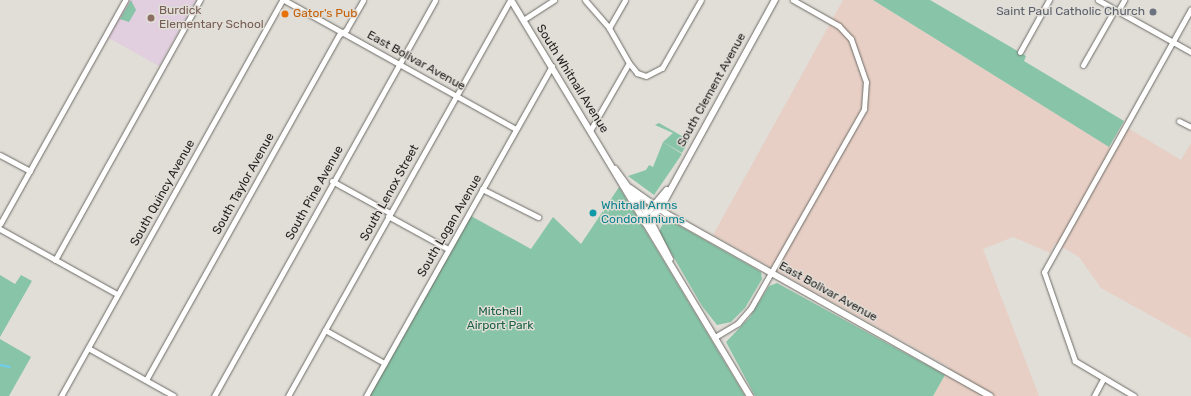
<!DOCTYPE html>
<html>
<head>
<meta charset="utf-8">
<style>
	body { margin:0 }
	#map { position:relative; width:1191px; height:396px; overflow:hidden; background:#e1ded8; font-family:Rubik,sans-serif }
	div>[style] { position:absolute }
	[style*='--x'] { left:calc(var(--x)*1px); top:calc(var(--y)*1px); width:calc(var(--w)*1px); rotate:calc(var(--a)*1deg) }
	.industrial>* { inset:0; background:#e7cfc5 }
	.education>* { inset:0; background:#e1cede }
	.green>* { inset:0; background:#88c4a8 }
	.stream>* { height:1.5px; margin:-0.75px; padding:0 0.75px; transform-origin:0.75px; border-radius:0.75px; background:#6ccef1 }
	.roads { filter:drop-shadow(0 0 1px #6d6b65) drop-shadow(0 0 1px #6d6b65) }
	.minor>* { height:5px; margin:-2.5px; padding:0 2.5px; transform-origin:2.5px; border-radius:2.5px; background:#fff }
	.tertiary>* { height:6px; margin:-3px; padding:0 3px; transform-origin:3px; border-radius:3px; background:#fff }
	.dots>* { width:11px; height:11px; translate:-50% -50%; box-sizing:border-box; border:2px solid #e1ded8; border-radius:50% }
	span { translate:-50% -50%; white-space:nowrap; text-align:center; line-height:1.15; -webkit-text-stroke:3px #e1ded8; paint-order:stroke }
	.education-label { font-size:12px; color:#785e54 }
	.left { translate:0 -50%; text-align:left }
	.worship-label { font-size:12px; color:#5b616d }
	.right { translate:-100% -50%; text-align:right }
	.food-label { font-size:12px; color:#c56008 }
	.street-label { font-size:12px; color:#201f1d }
	.culture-label { font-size:12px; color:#0d838f }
	.park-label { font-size:12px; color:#1c6046 }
</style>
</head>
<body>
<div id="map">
	<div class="industrial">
		<div style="clip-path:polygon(843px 0,873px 0,1114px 150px,1128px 128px,1181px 160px,1191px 143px,1191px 338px,1101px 288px,1079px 257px,1060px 246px,1055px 243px,1050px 253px,1013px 237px,983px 249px,1039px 396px,933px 396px,949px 367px,713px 235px)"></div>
	</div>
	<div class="education">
		<div style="clip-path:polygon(127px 0,196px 0,159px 66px,107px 37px)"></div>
	</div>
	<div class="green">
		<div style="clip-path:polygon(131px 0,136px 10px,129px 22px,120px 19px)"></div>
		<div style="clip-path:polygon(873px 0,930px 0,1026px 56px,1024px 61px,1124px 121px,1109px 147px)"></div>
		<div style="clip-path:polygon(659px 123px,689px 140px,682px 153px,663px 142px,673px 133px,655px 125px)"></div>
		<div style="clip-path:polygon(663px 142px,682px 154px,654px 195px,628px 176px,646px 170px,649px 165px,653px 167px)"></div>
		<div style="clip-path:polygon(619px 187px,745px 396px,369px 396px,471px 216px,531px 249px,553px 217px,581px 244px)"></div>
		<div style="clip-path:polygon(664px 221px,671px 221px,761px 272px,762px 279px,745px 308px,731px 322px,717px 325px,702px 306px,659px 232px)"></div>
		<div style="clip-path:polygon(0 275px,15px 284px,21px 275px,32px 281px,0 337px)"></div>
		<div style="clip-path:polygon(777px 283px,945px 375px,933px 396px,755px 396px,726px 342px,750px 317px,769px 286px)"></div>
		<div style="clip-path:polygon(0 339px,31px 357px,9px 396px,0 396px)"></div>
	</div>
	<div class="stream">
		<div style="--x:0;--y:365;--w:10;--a:11"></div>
	</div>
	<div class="roads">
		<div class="minor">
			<div style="--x:284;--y:0;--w:265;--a:29.1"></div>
			<div style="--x:585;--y:0;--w:37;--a:49"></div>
			<div style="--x:609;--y:28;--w:40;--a:60.3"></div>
			<div style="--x:1098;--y:0;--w:107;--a:29.2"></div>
			<div style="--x:1118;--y:11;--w:13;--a:-61"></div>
			<div style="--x:523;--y:20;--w:37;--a:-33"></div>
			<div style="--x:609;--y:28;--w:32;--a:-60"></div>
			<div style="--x:1020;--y:52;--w:60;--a:-60.9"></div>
			<div style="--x:1083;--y:65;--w:64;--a:-60.3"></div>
			<div style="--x:1179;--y:121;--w:13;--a:27"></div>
			<div style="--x:591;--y:129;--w:76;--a:-60.1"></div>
			<div style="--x:629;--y:63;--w:13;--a:51"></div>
			<div style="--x:637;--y:73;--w:9;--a:18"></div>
			<div style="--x:646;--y:76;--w:18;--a:-27"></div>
			<div style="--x:662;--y:68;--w:78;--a:-60.2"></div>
			<div style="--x:0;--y:155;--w:34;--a:28"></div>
			<div style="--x:332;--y:181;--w:66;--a:28.9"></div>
			<div style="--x:482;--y:189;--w:63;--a:26.6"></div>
			<div style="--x:388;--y:216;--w:68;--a:28.8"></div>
			<div style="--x:0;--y:224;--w:257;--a:-60.8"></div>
			<div style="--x:0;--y:229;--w:134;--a:29.1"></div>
			<div style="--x:55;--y:260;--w:298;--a:-60.9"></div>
			<div style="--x:325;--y:330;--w:68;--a:29.2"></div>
			<div style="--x:715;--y:337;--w:27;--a:-31"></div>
			<div style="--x:738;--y:323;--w:20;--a:-49"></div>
			<div style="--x:751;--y:308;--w:229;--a:-60.4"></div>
			<div style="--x:864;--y:109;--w:27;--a:-86"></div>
			<div style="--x:866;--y:82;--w:46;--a:-109.2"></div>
			<div style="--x:851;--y:39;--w:18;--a:-133"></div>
			<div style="--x:839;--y:26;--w:53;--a:-150.5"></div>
			<div style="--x:88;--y:348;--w:98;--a:29.2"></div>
			<div style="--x:146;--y:380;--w:395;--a:-60.8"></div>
			<div style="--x:339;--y:35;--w:9;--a:-36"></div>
			<div style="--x:346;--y:30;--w:34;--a:-60"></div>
			<div style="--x:61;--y:396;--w:453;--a:-60.8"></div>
			<div style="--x:214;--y:396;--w:453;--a:-60.8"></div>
			<div style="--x:288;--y:396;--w:454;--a:-60.7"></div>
			<div style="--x:366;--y:396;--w:379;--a:-60.6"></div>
			<div style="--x:1094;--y:396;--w:19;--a:-62"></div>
			<div style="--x:1134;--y:396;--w:69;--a:-149.3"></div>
			<div style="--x:1075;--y:361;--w:94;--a:-109.2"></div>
			<div style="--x:1044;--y:272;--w:301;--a:-60.8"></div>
		</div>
		<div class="tertiary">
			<div style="--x:511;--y:0;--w:463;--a:58.9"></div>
			<div style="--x:615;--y:169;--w:51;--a:53.8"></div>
			<div style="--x:645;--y:210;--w:55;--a:63"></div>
			<div style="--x:630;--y:188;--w:45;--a:35.1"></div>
			<div style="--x:667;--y:214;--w:371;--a:29.4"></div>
			<div style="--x:645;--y:216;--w:34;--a:-50"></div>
			<div style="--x:645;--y:223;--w:21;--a:-43"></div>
			<div style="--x:660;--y:209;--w:239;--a:-61.2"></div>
		</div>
	</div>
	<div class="dots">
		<div style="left:1153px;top:12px;background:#6b7280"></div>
		<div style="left:285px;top:14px;background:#e8710a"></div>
		<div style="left:151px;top:18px;background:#8d6e63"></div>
		<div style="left:593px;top:213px;background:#0f9aa8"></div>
	</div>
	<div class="education-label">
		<span class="left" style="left:159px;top:18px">Burdick<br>Elementary School</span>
	</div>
	<div class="worship-label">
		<span class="right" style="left:1145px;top:12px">Saint Paul Catholic Church</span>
	</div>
	<div class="food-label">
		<span class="left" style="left:293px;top:14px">Gator's Pub</span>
	</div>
	<div class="street-label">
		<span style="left:416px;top:61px;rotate:29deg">East Bolivar Avenue</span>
		<span style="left:572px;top:79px;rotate:58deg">South Whitnall Avenue</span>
		<span style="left:712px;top:90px;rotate:-61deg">South Clement Avenue</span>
		<span style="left:244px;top:184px;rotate:-61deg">South Taylor Avenue</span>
		<span style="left:163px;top:193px;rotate:-61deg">South Quincy Avenue</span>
		<span style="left:315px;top:193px;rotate:-61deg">South Pine Avenue</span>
		<span style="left:390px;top:193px;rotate:-61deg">South Lenox Street</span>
		<span style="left:450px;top:226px;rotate:-60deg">South Logan Avenue</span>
		<span style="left:828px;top:292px;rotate:29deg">East Bolivar Avenue</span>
	</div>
	<div class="culture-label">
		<span class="left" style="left:601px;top:213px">Whitnall Arms<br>Condominiums</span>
	</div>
	<div class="park-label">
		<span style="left:500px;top:319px">Mitchell<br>Airport Park</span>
	</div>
</div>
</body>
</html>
